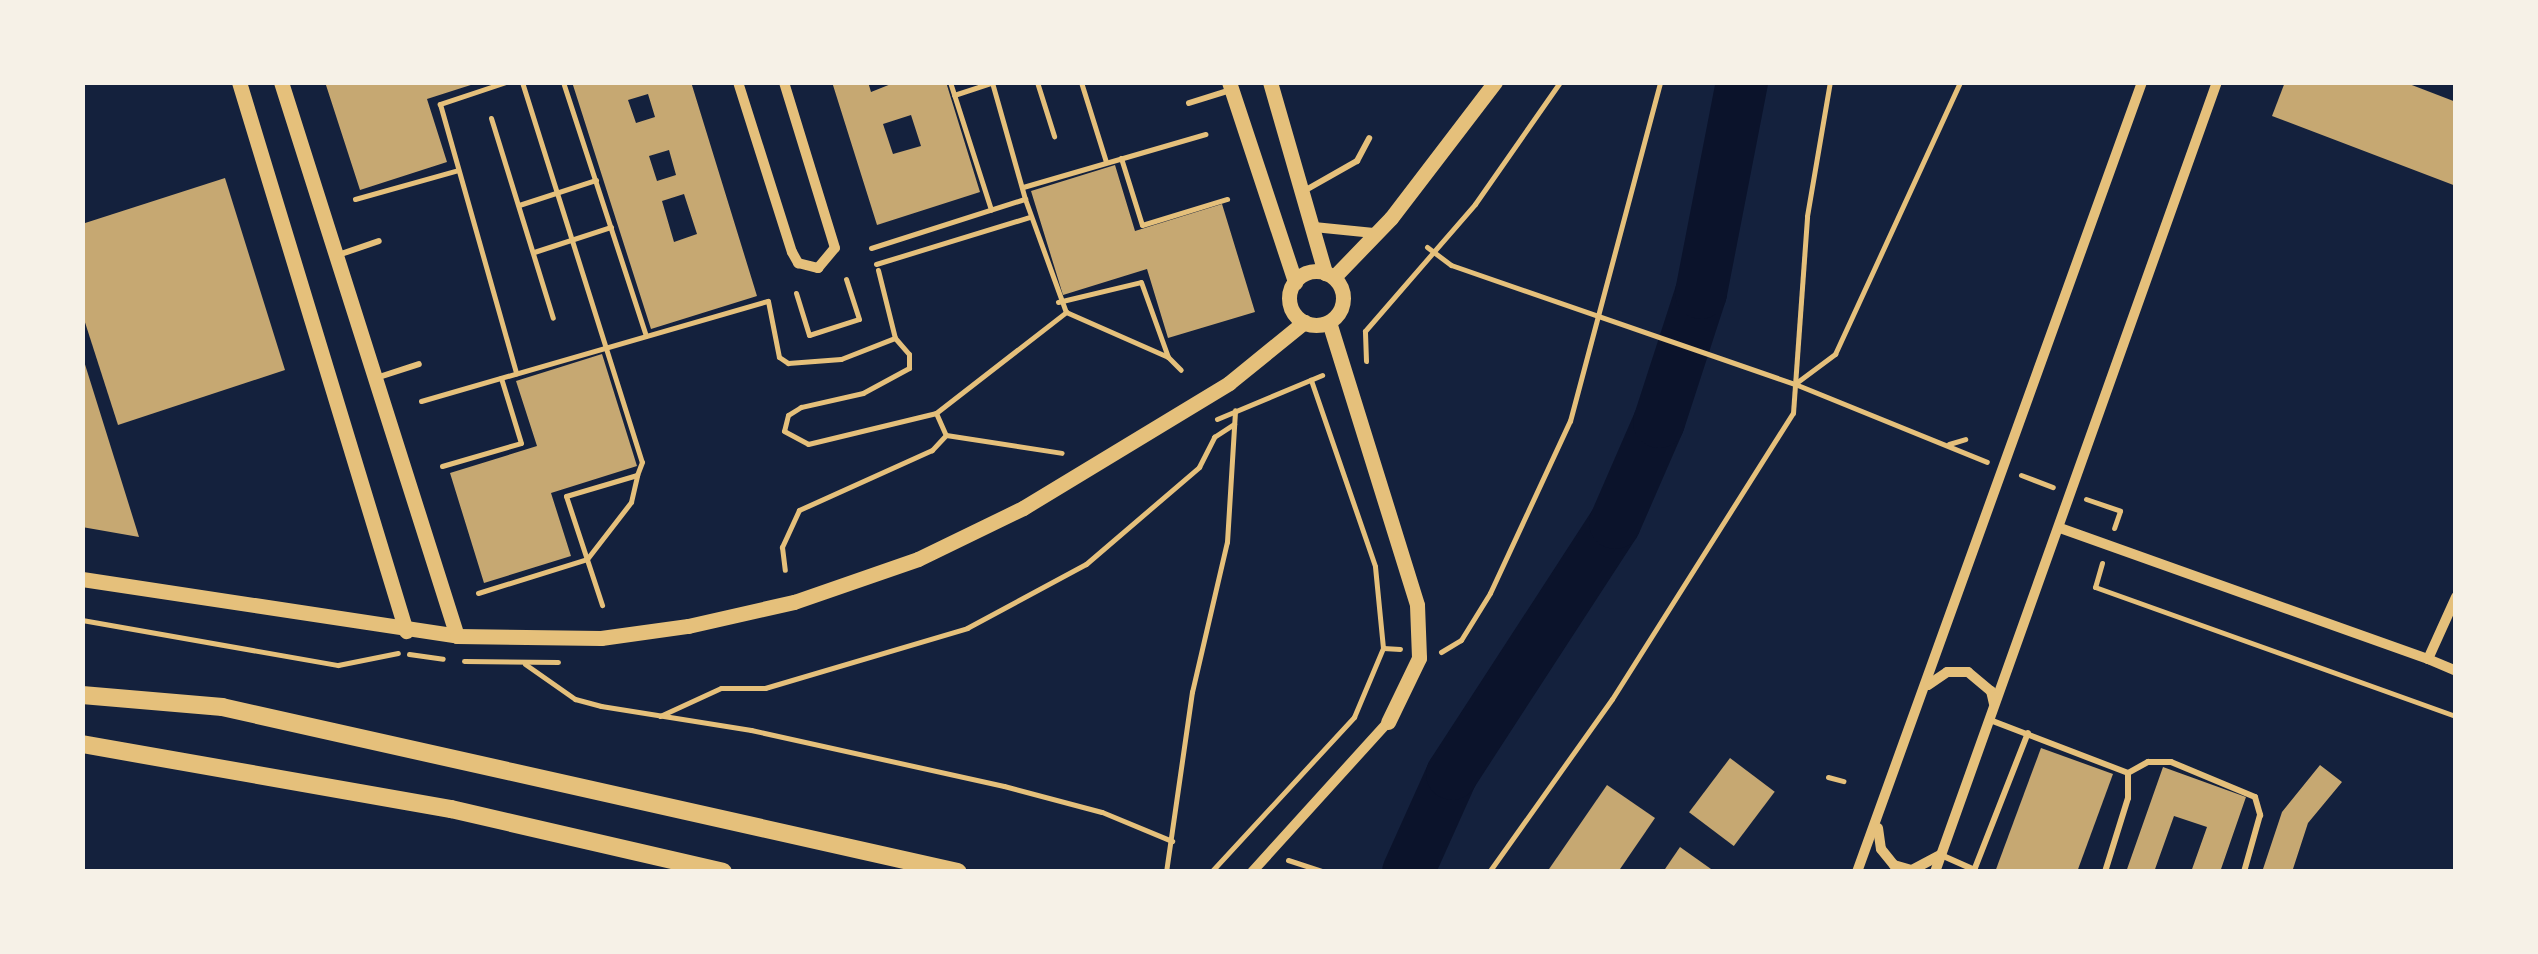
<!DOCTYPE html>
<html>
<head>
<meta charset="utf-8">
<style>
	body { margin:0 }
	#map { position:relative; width:2538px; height:954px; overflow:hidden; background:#14213d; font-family:Mulish,sans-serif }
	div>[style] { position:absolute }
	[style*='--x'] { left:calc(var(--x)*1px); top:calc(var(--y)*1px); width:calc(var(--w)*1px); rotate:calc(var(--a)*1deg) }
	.river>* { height:52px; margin:-26px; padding:0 26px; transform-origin:26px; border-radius:26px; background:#0b132b }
	.building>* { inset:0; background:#c6a872; transform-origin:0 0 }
	.path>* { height:5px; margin:-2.5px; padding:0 2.5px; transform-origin:2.5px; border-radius:2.5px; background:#e5c07b }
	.service>* { height:6px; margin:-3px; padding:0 3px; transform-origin:3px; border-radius:3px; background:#e5c07b }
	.minor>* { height:10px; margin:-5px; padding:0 5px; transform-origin:5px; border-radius:5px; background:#e5c07b }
	.tertiary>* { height:15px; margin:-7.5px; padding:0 7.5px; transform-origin:7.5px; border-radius:7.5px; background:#e5c07b }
	.tertiary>.ring { margin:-7.5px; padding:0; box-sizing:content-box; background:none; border:15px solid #e5c07b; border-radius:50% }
	.secondary>* { height:18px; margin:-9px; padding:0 9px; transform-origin:9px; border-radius:9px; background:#e5c07b }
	span { translate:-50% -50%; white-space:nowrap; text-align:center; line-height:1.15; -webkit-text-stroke:10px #f6f1e7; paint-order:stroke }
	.frame { position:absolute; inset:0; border:85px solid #f6f1e7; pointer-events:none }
</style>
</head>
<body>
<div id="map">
	<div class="river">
		<div style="--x:1408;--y:872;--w:107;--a:-65.8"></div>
		<div style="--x:1452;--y:774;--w:299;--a:-57"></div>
		<div style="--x:1615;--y:523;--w:110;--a:-66.5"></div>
		<div style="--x:1659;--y:422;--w:136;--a:-72"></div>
		<div style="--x:1701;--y:293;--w:215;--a:-79"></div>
	</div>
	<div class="building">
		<div style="clip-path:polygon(325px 82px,477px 82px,477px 83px,427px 99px,447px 162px,360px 190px)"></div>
		<div style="clip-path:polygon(evenodd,572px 82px,691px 82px,757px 296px,651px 329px,572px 82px,648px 94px,655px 117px,636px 123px,628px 100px,648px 94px,572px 82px,669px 150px,676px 175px,657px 181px,649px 156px,669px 150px,572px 82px,684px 194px,697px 234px,674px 242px,662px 201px,684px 194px)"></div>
		<div style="clip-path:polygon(evenodd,832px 82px,868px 82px,871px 92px,896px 82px,946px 82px,980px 192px,877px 225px,832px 82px,911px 115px,921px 146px,893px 154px,883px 124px,911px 115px)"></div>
		<div style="clip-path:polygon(2285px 82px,2404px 82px,2456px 102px,2456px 186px,2272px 116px)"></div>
		<div style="clip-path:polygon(1115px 165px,1135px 231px,1222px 204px,1255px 312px,1168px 338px,1147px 269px,1063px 295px,1031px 191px)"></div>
		<div style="clip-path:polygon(225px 178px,285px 370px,118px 425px,82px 313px,82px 224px)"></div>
		<div style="clip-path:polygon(602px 354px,637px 466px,551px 493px,571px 556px,484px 583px,450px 473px,537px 446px,516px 381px)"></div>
		<div style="clip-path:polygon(83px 358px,139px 537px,82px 527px)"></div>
		<div style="clip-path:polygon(2041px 748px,2113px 774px,2077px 872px,1995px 872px)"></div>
		<div style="left:1730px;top:758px;width:56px;height:68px;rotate:37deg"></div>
		<div style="clip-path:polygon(2320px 765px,2342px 782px,2308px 823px,2292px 872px,2262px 872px,2282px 812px)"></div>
		<div style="clip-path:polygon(2163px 767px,2246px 797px,2220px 872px,2191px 872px,2207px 827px,2174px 816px,2154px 872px,2126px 872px)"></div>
		<div style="clip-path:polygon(1607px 785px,1655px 818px,1618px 872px,1547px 872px)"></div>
		<div style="clip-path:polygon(1680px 847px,1711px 869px,1709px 872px,1663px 872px)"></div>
	</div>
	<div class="path">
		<div style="--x:506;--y:82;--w:70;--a:161.6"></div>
		<div style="--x:440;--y:104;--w:280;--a:74.2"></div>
		<div style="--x:522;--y:82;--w:398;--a:72.5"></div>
		<div style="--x:642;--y:462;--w:14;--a:111"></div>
		<div style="--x:637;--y:475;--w:74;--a:163.5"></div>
		<div style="--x:566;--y:496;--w:115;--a:71.7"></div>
		<div style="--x:563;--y:82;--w:267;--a:71.9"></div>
		<div style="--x:950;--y:82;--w:134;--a:72.2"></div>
		<div style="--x:1037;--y:82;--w:57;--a:72.5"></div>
		<div style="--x:1081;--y:82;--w:84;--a:72.6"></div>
		<div style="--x:954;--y:95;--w:39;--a:-18"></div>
		<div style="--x:491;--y:118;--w:209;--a:72.8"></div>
		<div style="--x:1121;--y:158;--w:70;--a:72.6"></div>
		<div style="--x:1142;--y:225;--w:89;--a:-17"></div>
		<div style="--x:1023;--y:187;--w:190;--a:-16.2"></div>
		<div style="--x:355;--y:199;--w:107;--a:-15.7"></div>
		<div style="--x:1025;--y:199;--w:120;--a:70.1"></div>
		<div style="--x:1066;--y:312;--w:111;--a:23.8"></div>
		<div style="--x:1168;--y:357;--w:18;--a:45"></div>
		<div style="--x:519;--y:205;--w:81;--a:-18"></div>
		<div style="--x:1427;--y:247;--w:30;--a:37"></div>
		<div style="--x:1451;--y:265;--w:364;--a:19.1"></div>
		<div style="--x:1795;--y:384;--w:207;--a:22.1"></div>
		<div style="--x:871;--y:248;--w:162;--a:-17.7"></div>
		<div style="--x:1025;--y:199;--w:122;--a:-105.8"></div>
		<div style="--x:534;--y:252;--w:81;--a:-18"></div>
		<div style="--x:876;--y:264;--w:161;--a:-17"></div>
		<div style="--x:878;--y:270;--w:70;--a:76"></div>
		<div style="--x:796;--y:293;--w:44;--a:72.8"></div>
		<div style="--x:809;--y:335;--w:52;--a:-17.7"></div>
		<div style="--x:859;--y:319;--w:42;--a:-108"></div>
		<div style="--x:1058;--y:302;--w:85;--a:-13.5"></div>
		<div style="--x:1141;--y:282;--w:80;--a:70.2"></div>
		<div style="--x:1366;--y:361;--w:30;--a:-92"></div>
		<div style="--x:1365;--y:331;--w:168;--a:-49.1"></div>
		<div style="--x:1475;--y:204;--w:149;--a:-55.1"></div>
		<div style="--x:1796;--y:383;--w:49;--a:-36.6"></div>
		<div style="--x:1835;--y:354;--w:299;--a:-65.3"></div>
		<div style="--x:421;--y:401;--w:361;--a:-16.1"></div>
		<div style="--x:768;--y:301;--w:57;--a:78.9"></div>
		<div style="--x:779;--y:357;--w:11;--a:34"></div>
		<div style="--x:788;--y:363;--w:53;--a:-4.3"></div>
		<div style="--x:841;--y:359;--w:58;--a:-21.3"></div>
		<div style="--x:895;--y:338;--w:21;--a:49"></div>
		<div style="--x:909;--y:354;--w:14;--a:90"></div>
		<div style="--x:909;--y:368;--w:52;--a:151.5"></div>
		<div style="--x:863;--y:393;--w:64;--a:167.3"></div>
		<div style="--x:801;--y:407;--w:15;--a:148"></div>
		<div style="--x:788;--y:415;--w:16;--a:104"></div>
		<div style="--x:784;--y:431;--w:27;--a:28"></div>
		<div style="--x:808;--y:444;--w:132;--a:-13.6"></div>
		<div style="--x:936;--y:413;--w:24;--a:66"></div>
		<div style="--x:946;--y:435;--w:21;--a:133"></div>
		<div style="--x:932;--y:450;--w:146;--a:155.7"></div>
		<div style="--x:799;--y:510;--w:41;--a:114.7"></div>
		<div style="--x:782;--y:547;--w:23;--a:83"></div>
		<div style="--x:936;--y:413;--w:165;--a:-37.8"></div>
		<div style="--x:1217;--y:419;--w:114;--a:-22.7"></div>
		<div style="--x:946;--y:435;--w:117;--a:8.8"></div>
		<div style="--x:1949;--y:444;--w:17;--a:-17"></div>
		<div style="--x:442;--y:466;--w:82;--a:-16.2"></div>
		<div style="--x:521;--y:443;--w:68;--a:-107.1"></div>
		<div style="--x:2021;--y:475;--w:34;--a:21"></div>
		<div style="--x:2086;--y:499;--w:36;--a:19"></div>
		<div style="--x:2120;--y:511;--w:18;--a:109"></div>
		<div style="--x:2102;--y:563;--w:25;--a:106"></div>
		<div style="--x:2095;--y:587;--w:382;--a:19.7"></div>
		<div style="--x:478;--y:593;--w:114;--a:-17.3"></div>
		<div style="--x:587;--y:559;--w:72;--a:-52.3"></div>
		<div style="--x:631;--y:502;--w:28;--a:-77"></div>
		<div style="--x:82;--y:620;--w:260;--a:10"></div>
		<div style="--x:338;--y:665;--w:61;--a:-11.3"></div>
		<div style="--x:1383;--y:648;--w:17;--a:3"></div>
		<div style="--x:1441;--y:652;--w:23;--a:-31"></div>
		<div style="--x:1461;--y:640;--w:55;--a:-58.3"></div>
		<div style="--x:1490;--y:593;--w:190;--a:-65.1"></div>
		<div style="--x:1570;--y:421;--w:351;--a:-75.1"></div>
		<div style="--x:409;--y:654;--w:34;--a:8"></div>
		<div style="--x:464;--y:661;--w:94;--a:0.6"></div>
		<div style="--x:525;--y:664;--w:61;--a:35"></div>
		<div style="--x:575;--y:699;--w:27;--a:15"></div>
		<div style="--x:601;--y:706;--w:152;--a:9.1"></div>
		<div style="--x:751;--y:730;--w:259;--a:12.5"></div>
		<div style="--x:1004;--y:786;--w:101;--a:14.9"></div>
		<div style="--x:1102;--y:812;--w:76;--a:22.5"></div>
		<div style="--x:660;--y:716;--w:67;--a:-24.7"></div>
		<div style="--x:721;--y:688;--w:44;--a:0"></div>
		<div style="--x:765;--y:688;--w:211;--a:-16.5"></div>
		<div style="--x:967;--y:628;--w:135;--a:-28.3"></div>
		<div style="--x:1086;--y:564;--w:149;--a:-40.6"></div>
		<div style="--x:1199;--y:467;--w:34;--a:-63"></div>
		<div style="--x:1214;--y:437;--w:24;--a:-33"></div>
		<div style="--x:1828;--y:777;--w:16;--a:15"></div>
		<div style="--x:1288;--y:860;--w:40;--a:18"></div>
		<div style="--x:1166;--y:872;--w:182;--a:-81.8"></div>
		<div style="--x:1192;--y:692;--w:154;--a:-76.9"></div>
		<div style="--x:1227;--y:542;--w:132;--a:-86.5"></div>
		<div style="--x:1211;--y:872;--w:211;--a:-47.3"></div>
		<div style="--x:1354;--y:717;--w:75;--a:-67.2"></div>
		<div style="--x:1383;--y:648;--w:82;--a:-95.6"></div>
		<div style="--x:1375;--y:566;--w:197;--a:-109"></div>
		<div style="--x:1489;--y:872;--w:212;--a:-54.6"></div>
		<div style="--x:1612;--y:699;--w:338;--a:-57.7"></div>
		<div style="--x:1793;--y:413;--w:197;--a:-85.9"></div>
		<div style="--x:1807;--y:216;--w:136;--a:-80.3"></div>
	</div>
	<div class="service">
		<div style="--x:1189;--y:103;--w:44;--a:-17.2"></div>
		<div style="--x:1304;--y:191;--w:61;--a:-29.5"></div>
		<div style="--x:1357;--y:161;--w:26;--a:-62"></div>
		<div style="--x:338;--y:255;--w:43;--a:-18.9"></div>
		<div style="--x:376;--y:378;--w:45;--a:-18"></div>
		<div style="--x:1990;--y:720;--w:148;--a:21"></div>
		<div style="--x:2128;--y:773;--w:25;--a:90"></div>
		<div style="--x:2128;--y:798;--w:77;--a:107.3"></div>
		<div style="--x:2128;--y:773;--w:23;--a:-29"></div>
		<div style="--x:2148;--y:762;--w:23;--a:0"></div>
		<div style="--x:2171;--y:762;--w:91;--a:22.6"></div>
		<div style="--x:2255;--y:797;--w:19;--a:74"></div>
		<div style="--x:2260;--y:815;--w:59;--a:105.7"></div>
		<div style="--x:1941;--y:855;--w:37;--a:24"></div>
		<div style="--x:1975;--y:868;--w:145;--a:-68.6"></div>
	</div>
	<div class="minor">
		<div style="--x:738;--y:82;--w:178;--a:72.4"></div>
		<div style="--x:792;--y:252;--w:13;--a:61"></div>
		<div style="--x:798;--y:263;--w:21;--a:14"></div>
		<div style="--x:818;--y:268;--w:26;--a:-50"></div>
		<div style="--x:835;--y:248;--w:174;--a:-107.1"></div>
		<div style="--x:1314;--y:227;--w:60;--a:5.7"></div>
		<div style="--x:2060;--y:528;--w:391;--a:19.6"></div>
		<div style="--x:2428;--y:659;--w:68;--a:-65.7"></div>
		<div style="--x:2428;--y:659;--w:30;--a:23"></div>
		<div style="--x:1928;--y:685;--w:23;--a:-34"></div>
		<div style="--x:1947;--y:672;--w:21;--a:0"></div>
		<div style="--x:1968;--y:672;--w:30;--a:40"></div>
		<div style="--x:1991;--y:691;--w:13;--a:77"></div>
		<div style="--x:1878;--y:828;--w:21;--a:82"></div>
		<div style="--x:1881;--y:849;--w:21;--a:51"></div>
		<div style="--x:1894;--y:865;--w:19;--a:16"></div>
		<div style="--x:1912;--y:870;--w:32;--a:-28"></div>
		<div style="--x:1252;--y:872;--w:202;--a:-47.8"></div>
		<div style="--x:1857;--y:872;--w:840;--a:-70.16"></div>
		<div style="--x:1935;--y:872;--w:839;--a:-70.36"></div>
	</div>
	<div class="tertiary">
		<div style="--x:239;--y:82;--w:574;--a:73.08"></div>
		<div style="--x:281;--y:82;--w:581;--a:72.38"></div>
		<div style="--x:1229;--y:82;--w:211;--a:71.7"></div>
		<div style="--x:1270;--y:82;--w:199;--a:73.9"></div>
		<div class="ring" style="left:1289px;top:271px;width:39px;height:39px"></div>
		<div style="--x:1334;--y:277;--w:82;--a:-46"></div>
		<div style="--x:1391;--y:218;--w:171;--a:-52.6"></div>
		<div style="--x:1329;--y:322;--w:296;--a:72.7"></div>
		<div style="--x:1417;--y:605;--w:53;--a:87.8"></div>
		<div style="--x:1419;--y:658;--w:71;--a:115.8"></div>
		<div style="--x:82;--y:579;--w:379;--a:8.6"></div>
		<div style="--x:457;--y:636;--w:144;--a:0.8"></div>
		<div style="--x:601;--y:638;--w:88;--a:-7.9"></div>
		<div style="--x:688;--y:626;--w:109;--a:-12.8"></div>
		<div style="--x:794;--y:602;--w:131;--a:-19.1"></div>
		<div style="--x:918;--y:559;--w:117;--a:-25.9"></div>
		<div style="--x:1023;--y:508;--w:241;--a:-31.2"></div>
		<div style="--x:1229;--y:383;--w:97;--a:-39.1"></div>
	</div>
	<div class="secondary">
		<div style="--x:82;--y:695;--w:141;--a:4.9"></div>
		<div style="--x:222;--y:707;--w:754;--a:12.64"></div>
		<div style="--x:82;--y:744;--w:375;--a:10"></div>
		<div style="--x:451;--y:809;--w:279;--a:13"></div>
	</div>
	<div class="frame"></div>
</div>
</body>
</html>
